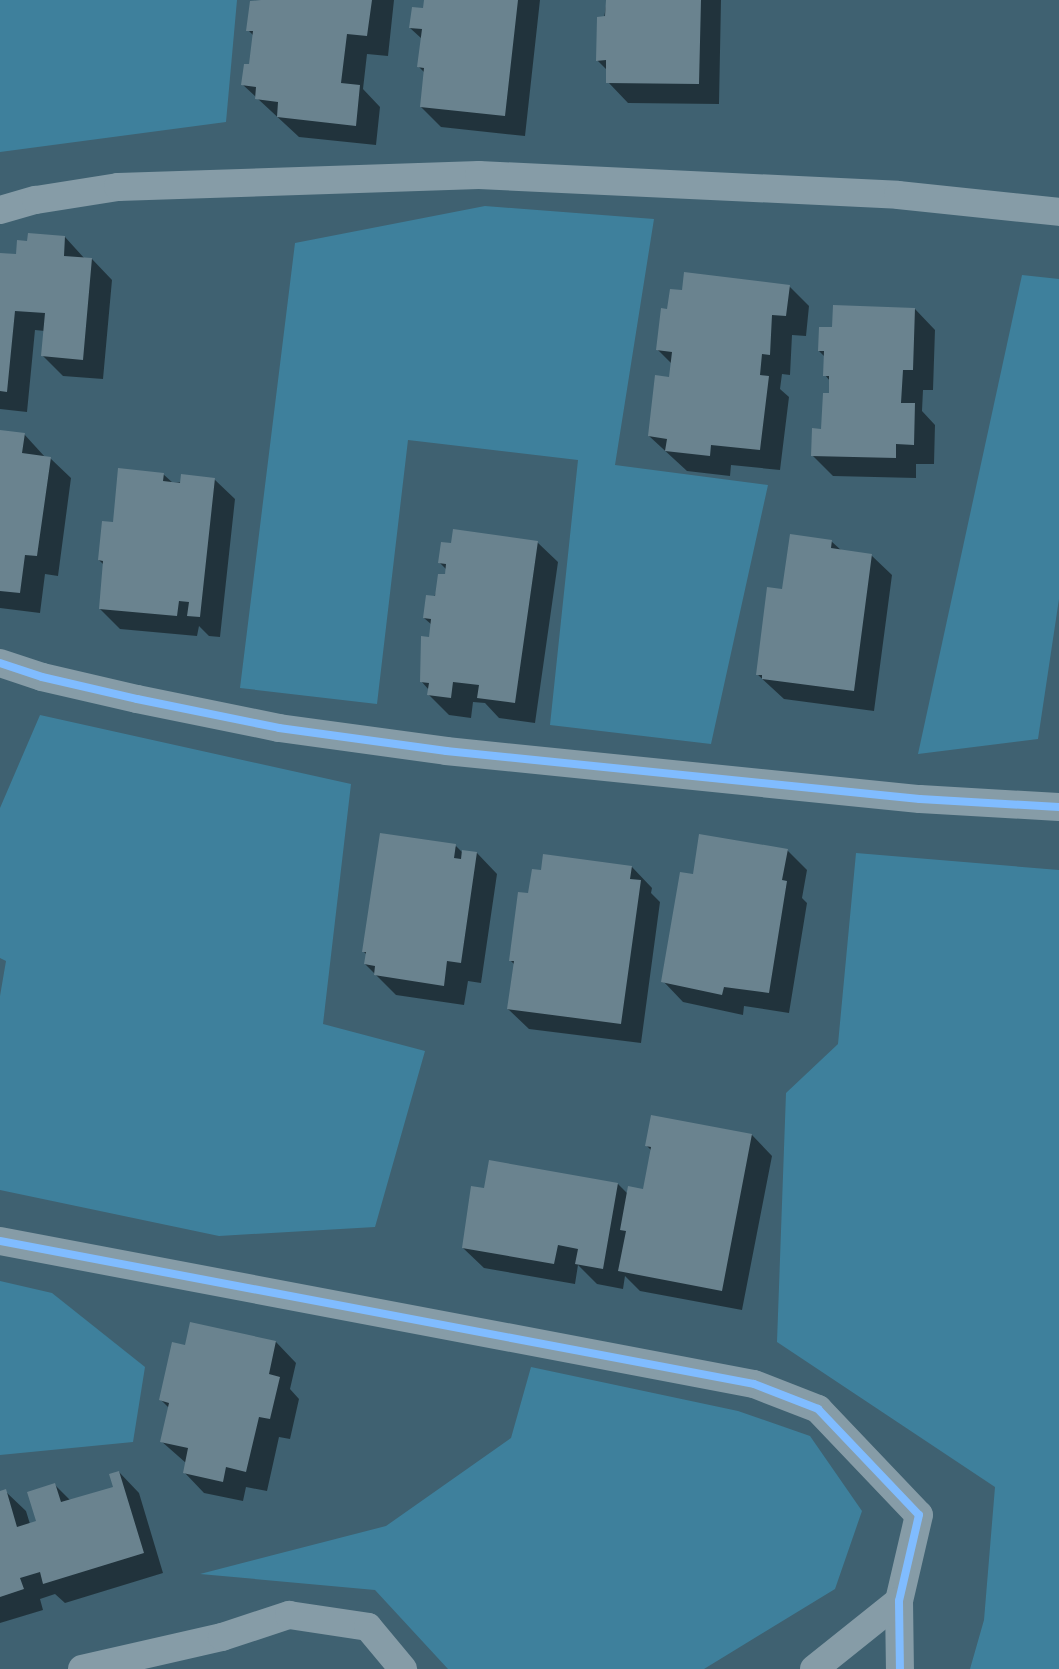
<!DOCTYPE html>
<html>
<head>
<meta charset="utf-8">
<style>
	body { margin:0 }
	#map { position:relative; width:1059px; height:1669px; overflow:hidden; background:#3f6171; font-family:Helvetica,sans-serif }
	div>[style] { position:absolute }
	[style*='--x'] { left:calc(var(--x)*1px); top:calc(var(--y)*1px); width:calc(var(--w)*1px); rotate:calc(var(--a)*1deg) }
	.green>* { inset:0; background:#3e809c }
	.shadow>* { inset:0; background:#0007 }
	.building>* { inset:0; background:#6a838f }
	.minor>* { height:28px; margin:-14px; padding:0 14px; transform-origin:14px; border-radius:14px; background:#869ca7 }
	.cycleway>* { height:8px; margin:-4px; padding:0 4px; transform-origin:4px; border-radius:4px; background:#80bcff }
	span { translate:-50% -50%; white-space:nowrap; text-align:center; line-height:1.15; -webkit-text-stroke:5px #296987; paint-order:stroke }
</style>
</head>
<body>
<div id="map">
	<div class="green">
		<div style="clip-path:polygon(0 0,237px 0,226px 122px,0 152px)"></div>
		<div style="clip-path:polygon(485px 206px,654px 219px,615px 465px,768px 485px,711px 744px,550px 725px,578px 460px,408px 440px,377px 704px,240px 688px,295px 243px)"></div>
		<div style="clip-path:polygon(1022px 275px,1059px 279px,1059px 599px,1038px 739px,918px 754px)"></div>
		<div style="clip-path:polygon(40px 715px,351px 784px,323px 1024px,425px 1051px,375px 1227px,219px 1236px,0 1190px,0 996px,6px 961px,0 958px,0 808px)"></div>
		<div style="clip-path:polygon(856px 853px,1059px 870px,1059px 1669px,970px 1669px,984px 1620px,995px 1487px,777px 1342px,786px 1093px,838px 1044px)"></div>
		<div style="clip-path:polygon(0 1281px,52px 1293px,145px 1367px,133px 1442px,0 1455px)"></div>
		<div style="clip-path:polygon(531px 1367px,738px 1411px,810px 1436px,862px 1511px,835px 1589px,704px 1669px,448px 1669px,375px 1590px,200px 1574px,386px 1526px,511px 1438px)"></div>
	</div>
	<div class="shadow">
		<div style="clip-path:polygon(262px 0,394px 0,388px 56px,367px 54px,363px 89px,380px 107px,376px 145px,299px 137px,242px 84px,250px 66px,254px 36px,248px 30px)"></div>
		<div style="clip-path:polygon(425px 0,540px 0,525px 136px,441px 127px,421px 107px,425px 73px,419px 67px,422px 39px,410px 28px,424px 9px)"></div>
		<div style="clip-path:polygon(607px 0,721px 0,719px 104px,628px 103px,608px 82px,608px 71px,597px 60px)"></div>
		<div style="clip-path:polygon(65px 237px,85px 259px,92px 259px,112px 280px,103px 379px,63px 376px,43px 356px,45px 331px,35px 330px,27px 412px,0 409px,0 255px,17px 256px,28px 242px)"></div>
		<div style="clip-path:polygon(789px 286px,809px 306px,806px 336px,792px 335px,790px 375px,782px 374px,780px 389px,789px 397px,780px 470px,731px 465px,730px 476px,687px 471px,649px 436px,670px 378px,672px 364px,657px 349px,668px 311px,683px 291px)"></div>
		<div style="clip-path:polygon(915px 309px,935px 330px,933px 390px,923px 390px,922px 411px,935px 425px,934px 464px,916px 464px,916px 478px,833px 476px,812px 455px,822px 430px,830px 394px,830px 381px,825px 375px,825px 357px,819px 351px,833px 328px)"></div>
		<div style="clip-path:polygon(0 431px,24px 434px,45px 457px,50px 458px,71px 478px,58px 576px,45px 574px,40px 613px,0 608px)"></div>
		<div style="clip-path:polygon(163px 474px,173px 483px,214px 479px,235px 499px,220px 637px,209px 636px,199px 626px,197px 636px,120px 629px,100px 609px,104px 565px,99px 560px,114px 524px)"></div>
		<div style="clip-path:polygon(831px 541px,842px 551px,871px 555px,892px 575px,874px 711px,784px 699px,757px 674px,783px 591px)"></div>
		<div style="clip-path:polygon(537px 542px,558px 562px,535px 723px,499px 718px,485px 703px,473px 702px,471px 718px,449px 715px,428px 694px,429px 690px,421px 681px,432px 625px,424px 618px,447px 570px,440px 563px)"></div>
		<div style="clip-path:polygon(456px 846px,463px 853px,477px 853px,497px 874px,481px 983px,468px 981px,464px 1005px,396px 995px,365px 964px,367px 955px,363px 951px)"></div>
		<div style="clip-path:polygon(787px 850px,807px 870px,802px 898px,807px 903px,789px 1013px,744px 1006px,743px 1015px,683px 1002px,663px 981px,694px 875px)"></div>
		<div style="clip-path:polygon(544px 856px,632px 867px,652px 888px,651px 893px,660px 902px,641px 1043px,529px 1029px,508px 1009px,515px 965px,510px 960px,529px 895px,542px 871px)"></div>
		<div style="clip-path:polygon(752px 1135px,772px 1156px,742px 1310px,640px 1291px,625px 1276px,623px 1289px,597px 1284px,578px 1265px,575px 1284px,484px 1268px,463px 1248px,485px 1189px,618px 1184px,628px 1194px,644px 1190px,652px 1151px,647px 1146px)"></div>
		<div style="clip-path:polygon(276px 1342px,296px 1363px,290px 1389px,299px 1399px,290px 1439px,279px 1437px,267px 1491px,246px 1487px,243px 1501px,204px 1493px,184px 1472px,186px 1463px,161px 1441px,169px 1408px,161px 1400px,186px 1347px)"></div>
		<div style="clip-path:polygon(119px 1472px,139px 1493px,163px 1573px,65px 1603px,55px 1594px,40px 1599px,43px 1610px,0 1623px,0 1492px,5px 1491px,26px 1511px,30px 1524px,38px 1522px,55px 1485px,70px 1500px,115px 1488px)"></div>
	</div>
	<div class="building">
		<div style="clip-path:polygon(261px 0,372px 0,367px 36px,347px 34px,341px 83px,360px 85px,356px 126px,277px 117px,278px 102px,255px 99px,256px 87px,241px 85px,244px 64px,249px 64px,253px 31px,246px 31px,250px 1px)"></div>
		<div style="clip-path:polygon(424px 0,518px 0,505px 116px,420px 107px,424px 68px,417px 67px,422px 29px,409px 28px,412px 7px,423px 8px)"></div>
		<div style="clip-path:polygon(606px 0,701px 0,699px 84px,606px 83px,606px 60px,596px 61px,597px 17px,605px 16px)"></div>
		<div style="clip-path:polygon(28px 233px,65px 236px,64px 256px,92px 258px,83px 360px,41px 356px,45px 313px,15px 311px,7px 392px,0 391px,0 253px,16px 254px,17px 240px,27px 241px)"></div>
		<div style="clip-path:polygon(684px 272px,790px 285px,786px 316px,772px 315px,770px 355px,762px 354px,760px 375px,769px 376px,760px 450px,711px 445px,710px 456px,665px 451px,667px 439px,648px 436px,655px 375px,669px 377px,672px 352px,656px 350px,661px 308px,667px 309px,670px 289px,682px 290px)"></div>
		<div style="clip-path:polygon(833px 305px,915px 308px,913px 370px,903px 370px,901px 403px,915px 403px,914px 445px,896px 444px,896px 458px,811px 456px,812px 428px,821px 429px,823px 393px,829px 393px,829px 376px,823px 376px,824px 351px,818px 351px,819px 327px,832px 327px)"></div>
		<div style="clip-path:polygon(0 430px,25px 433px,22px 453px,51px 457px,37px 556px,25px 555px,20px 593px,0 591px)"></div>
		<div style="clip-path:polygon(118px 468px,164px 473px,163px 481px,180px 483px,181px 474px,215px 478px,200px 617px,187px 616px,189px 602px,179px 601px,177px 616px,99px 609px,103px 561px,98px 560px,102px 521px,113px 522px)"></div>
		<div style="clip-path:polygon(453px 529px,538px 541px,515px 703px,477px 698px,479px 685px,453px 682px,451px 698px,427px 695px,429px 683px,420px 682px,421px 636px,429px 637px,431px 619px,423px 618px,426px 595px,435px 596px,438px 574px,445px 574px,446px 564px,438px 563px,441px 542px,451px 543px)"></div>
		<div style="clip-path:polygon(790px 534px,832px 540px,831px 548px,872px 554px,854px 691px,762px 679px,762px 675px,756px 675px,767px 587px,782px 589px)"></div>
		<div style="clip-path:polygon(380px 833px,456px 844px,454px 858px,461px 859px,462px 850px,477px 852px,461px 963px,447px 961px,444px 986px,374px 975px,375px 966px,364px 964px,366px 952px,362px 952px)"></div>
		<div style="clip-path:polygon(699px 834px,788px 849px,782px 880px,787px 881px,769px 993px,724px 987px,722px 995px,661px 982px,680px 872px,693px 874px)"></div>
		<div style="clip-path:polygon(543px 854px,632px 866px,630px 879px,641px 880px,621px 1024px,507px 1009px,514px 961px,509px 961px,518px 892px,528px 893px,532px 869px,541px 870px)"></div>
		<div style="clip-path:polygon(651px 1115px,752px 1134px,722px 1291px,618px 1271px,626px 1231px,620px 1230px,628px 1186px,643px 1189px,651px 1147px,645px 1146px)"></div>
		<div style="clip-path:polygon(489px 1160px,618px 1183px,603px 1269px,575px 1264px,578px 1249px,558px 1245px,554px 1264px,462px 1248px,471px 1186px,484px 1188px)"></div>
		<div style="clip-path:polygon(190px 1322px,276px 1341px,269px 1374px,280px 1377px,270px 1419px,259px 1417px,246px 1472px,226px 1467px,223px 1482px,183px 1473px,188px 1448px,160px 1442px,169px 1403px,159px 1400px,172px 1342px,185px 1345px)"></div>
		<div style="clip-path:polygon(119px 1471px,144px 1553px,43px 1584px,40px 1572px,20px 1578px,24px 1589px,0 1597px,0 1491px,6px 1489px,17px 1527px,36px 1521px,27px 1492px,55px 1483px,61px 1502px,113px 1487px,109px 1474px)"></div>
	</div>
	<div class="minor">
		<div style="--x:0;--y:210;--w:37;--a:-16"></div>
		<div style="--x:36;--y:200;--w:83;--a:-9"></div>
		<div style="--x:118;--y:187;--w:361;--a:-1.9"></div>
		<div style="--x:479;--y:175;--w:419;--a:2.7"></div>
		<div style="--x:898;--y:195;--w:162;--a:6"></div>
		<div style="--x:0;--y:663;--w:44;--a:18.4"></div>
		<div style="--x:42;--y:677;--w:98;--a:13"></div>
		<div style="--x:137;--y:699;--w:145;--a:11.5"></div>
		<div style="--x:279;--y:728;--w:169;--a:7.8"></div>
		<div style="--x:446;--y:751;--w:476;--a:5.8"></div>
		<div style="--x:920;--y:799;--w:139;--a:3.3"></div>
		<div style="--x:0;--y:1241;--w:767;--a:10.74"></div>
		<div style="--x:754;--y:1384;--w:69;--a:21.3"></div>
		<div style="--x:818;--y:1409;--w:146;--a:46.4"></div>
		<div style="--x:919;--y:1515;--w:88;--a:103.1"></div>
		<div style="--x:899;--y:1601;--w:68;--a:89.2"></div>
		<div style="--x:82;--y:1669;--w:144;--a:-12.9"></div>
		<div style="--x:222;--y:1637;--w:71;--a:-18.2"></div>
		<div style="--x:289;--y:1615;--w:80;--a:8.6"></div>
		<div style="--x:368;--y:1627;--w:55;--a:50.2"></div>
		<div style="--x:814;--y:1669;--w:109;--a:-38.7"></div>
	</div>
	<div class="cycleway">
		<div style="--x:0;--y:663;--w:44;--a:18.4"></div>
		<div style="--x:42;--y:677;--w:98;--a:13"></div>
		<div style="--x:137;--y:699;--w:145;--a:11.5"></div>
		<div style="--x:279;--y:728;--w:169;--a:7.8"></div>
		<div style="--x:446;--y:751;--w:476;--a:5.8"></div>
		<div style="--x:920;--y:799;--w:139;--a:3.3"></div>
		<div style="--x:0;--y:1241;--w:767;--a:10.74"></div>
		<div style="--x:754;--y:1384;--w:69;--a:21.3"></div>
		<div style="--x:818;--y:1409;--w:146;--a:46.4"></div>
		<div style="--x:919;--y:1515;--w:88;--a:103.1"></div>
		<div style="--x:899;--y:1601;--w:68;--a:89.2"></div>
	</div>
</div>
</body>
</html>
